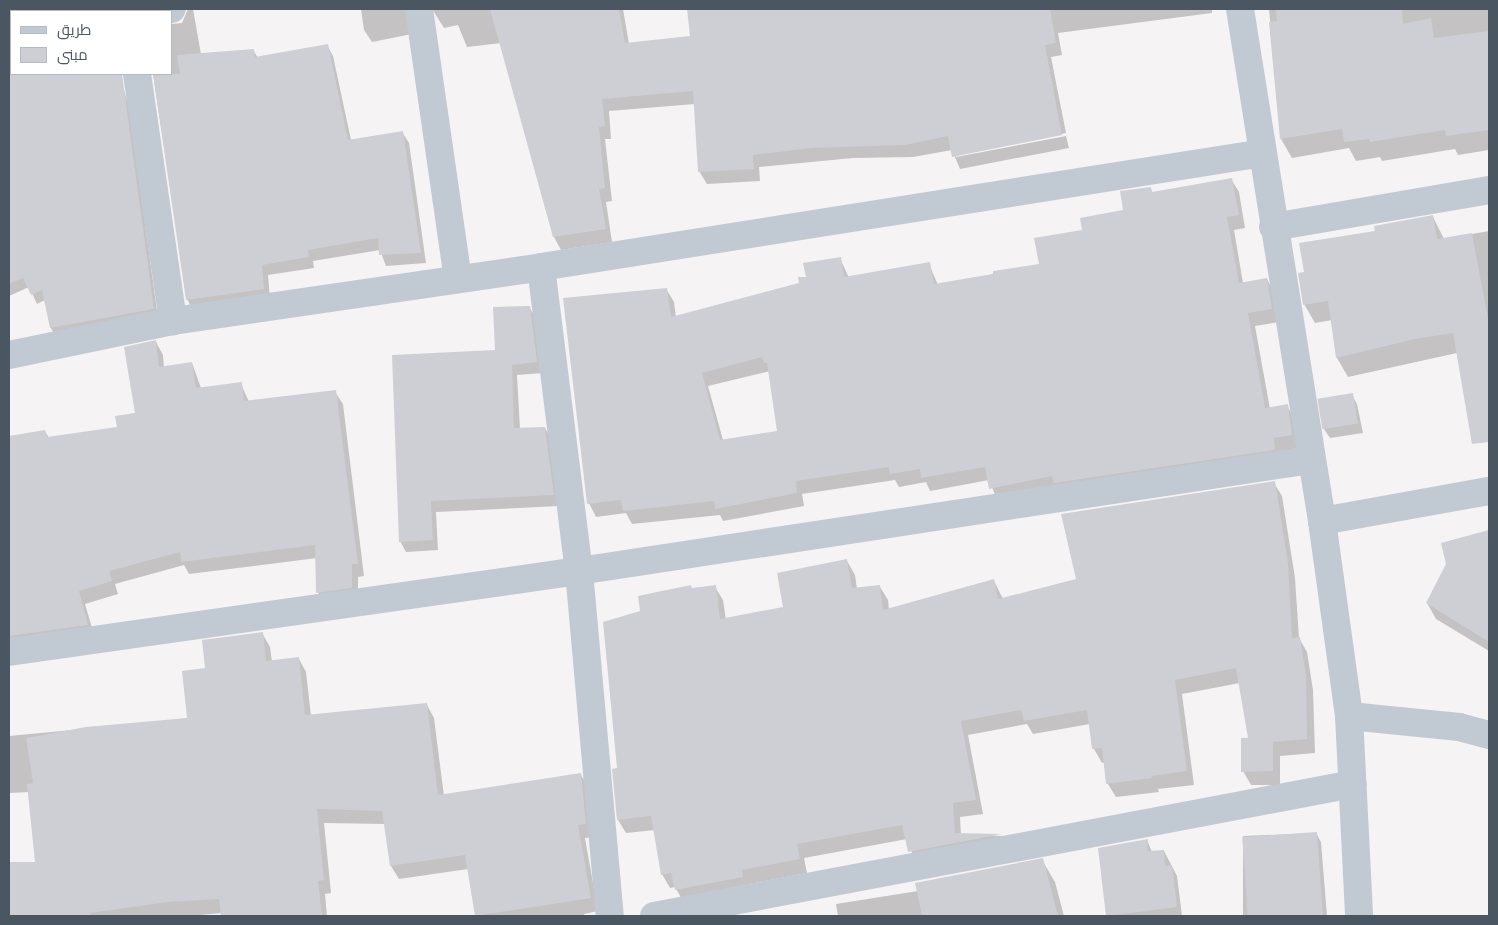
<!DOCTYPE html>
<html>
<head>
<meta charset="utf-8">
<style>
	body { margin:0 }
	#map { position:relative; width:1498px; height:925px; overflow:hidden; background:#f5f3f3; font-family:"Fira Sans",Cairo,sans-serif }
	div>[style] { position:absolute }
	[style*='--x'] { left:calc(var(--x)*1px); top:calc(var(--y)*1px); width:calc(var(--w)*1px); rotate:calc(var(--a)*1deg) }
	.shadow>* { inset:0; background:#0003 }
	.building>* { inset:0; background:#cdcfd5; transform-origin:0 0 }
	.street>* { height:28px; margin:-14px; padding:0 14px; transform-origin:14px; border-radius:14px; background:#c1cad2 }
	span { translate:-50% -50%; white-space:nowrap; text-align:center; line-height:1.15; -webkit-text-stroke:5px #fff; paint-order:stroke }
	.frame { position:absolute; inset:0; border:10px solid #4a5661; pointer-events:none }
	.legend { position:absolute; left:10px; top:10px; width:162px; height:65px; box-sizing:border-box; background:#fff; border:1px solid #b7bbc0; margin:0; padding:6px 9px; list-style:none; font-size:15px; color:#4a5661 }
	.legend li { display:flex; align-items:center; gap:10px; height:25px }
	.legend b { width:25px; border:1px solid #b7bbc0 }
</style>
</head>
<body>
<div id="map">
	<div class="shadow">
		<div style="clip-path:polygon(188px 9px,193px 9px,201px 54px,253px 50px,258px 58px,327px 45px,333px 56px,351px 140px,402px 132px,409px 143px,426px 263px,386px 266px,380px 250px,313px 261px,314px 268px,268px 275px,270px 299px,193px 310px,187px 299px,153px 74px,171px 74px,171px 24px,182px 23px)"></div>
		<div style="clip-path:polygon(361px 9px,421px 9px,412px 34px,372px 42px,364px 30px)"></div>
		<div style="clip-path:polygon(432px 9px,623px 9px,629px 44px,691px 37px,688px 9px,1212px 9px,1212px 13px,1058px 33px,1062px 55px,1051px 57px,1066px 133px,956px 155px,956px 157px,1066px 136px,1069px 148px,960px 169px,952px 150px,913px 157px,853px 158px,759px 167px,760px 181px,707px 184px,699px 171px,695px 104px,609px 111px,611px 139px,605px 139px,612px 201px,606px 202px,612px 242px,561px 250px,554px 237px,501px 43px,467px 47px,458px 25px,444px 28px)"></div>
		<div style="clip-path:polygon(1269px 9px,1489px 9px,1489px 150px,1458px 155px,1455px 149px,1382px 161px,1380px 157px,1356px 161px,1349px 148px,1292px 158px,1281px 139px)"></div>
		<div style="clip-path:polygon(31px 74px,119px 74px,129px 107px,158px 318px,56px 337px,51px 328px,45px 300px,37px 304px,29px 287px,9px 296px,9px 113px,39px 105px)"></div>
		<div style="clip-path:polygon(evenodd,1231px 179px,1239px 192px,1245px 228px,1234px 230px,1243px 283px,1267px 279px,1274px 293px,1279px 322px,1255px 326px,1270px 409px,1287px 406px,1295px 419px,1299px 448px,998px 502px,989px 480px,930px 491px,926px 482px,899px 487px,895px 480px,802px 494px,804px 506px,723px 521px,720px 515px,632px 524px,626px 513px,596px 517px,589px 503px,564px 299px,666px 289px,674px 302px,676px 317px,800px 284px,840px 258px,849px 278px,929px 264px,938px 285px,1040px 265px,1084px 231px,1125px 211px,1150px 188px,1153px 193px,1231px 179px,770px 371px,779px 432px,723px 440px,708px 386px,770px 371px)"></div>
		<div style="clip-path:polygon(1433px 217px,1444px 239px,1489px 231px,1489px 415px,1476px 417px,1457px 353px,1348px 377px,1337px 358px,1332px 320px,1315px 323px,1304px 304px,1305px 273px,1376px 232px)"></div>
		<div style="clip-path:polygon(529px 307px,536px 318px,543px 373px,517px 375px,520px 429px,545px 428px,551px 439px,559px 506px,436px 512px,438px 550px,406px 552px,400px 541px,496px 351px)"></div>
		<div style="clip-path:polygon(156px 342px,163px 355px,164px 368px,192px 363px,201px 388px,241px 384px,249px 402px,335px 392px,343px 404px,364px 576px,358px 577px,358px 600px,325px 605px,318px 592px,317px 558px,189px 574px,184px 565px,115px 584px,118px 594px,85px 604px,95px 638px,9px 654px,9px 437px,45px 431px,49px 438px,118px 428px,137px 414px)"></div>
		<div style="clip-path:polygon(1352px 395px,1357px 404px,1363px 433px,1330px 438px,1324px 429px)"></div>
		<div style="clip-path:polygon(1274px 483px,1282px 496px,1295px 578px,1299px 638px,1307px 652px,1313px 690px,1315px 753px,1280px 756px,1280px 785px,1251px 785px,1243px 771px,1250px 739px,1240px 683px,1182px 694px,1194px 785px,1158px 789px,1159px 792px,1116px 797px,1108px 784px,1105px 762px,1102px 763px,1094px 749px,1090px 724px,1033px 734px,1027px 724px,968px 735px,983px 814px,960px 817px,961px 835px,1002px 836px,1009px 848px,917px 866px,907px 839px,804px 858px,807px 873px,749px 884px,750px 891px,684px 903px,675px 887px,670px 888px,662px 874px,655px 830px,626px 833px,618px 820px,618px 769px,642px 611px,692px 589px,715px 587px,723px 600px,726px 620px,784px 608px,847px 561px,855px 575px,857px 589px,880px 587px,888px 600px,889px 610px,994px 581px,1003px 599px,1077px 580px)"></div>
		<div style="clip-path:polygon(1489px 531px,1489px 651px,1436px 619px,1427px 603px,1447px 564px,1442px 544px)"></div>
		<div style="clip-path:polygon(262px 633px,270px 647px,272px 662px,299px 659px,306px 672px,311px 716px,427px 705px,434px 718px,444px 796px,581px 775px,589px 788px,593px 837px,585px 838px,598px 911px,584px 914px,584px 916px,476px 916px,468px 869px,399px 879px,391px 866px,385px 824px,324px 823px,331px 893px,325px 894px,327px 916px,223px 916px,222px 913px,189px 916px,9px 916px,9px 865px,36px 863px,29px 792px,9px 793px,9px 736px,188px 719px,206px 669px)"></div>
		<div style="clip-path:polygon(1316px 833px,1321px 842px,1327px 916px,1243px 916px,1243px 836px)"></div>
		<div style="clip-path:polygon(1147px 840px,1152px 852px,1164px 851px,1177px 876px,1182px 916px,1108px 916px,1099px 849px)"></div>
		<div style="clip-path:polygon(1042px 860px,1055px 882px,1064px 916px,838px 916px,836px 904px,918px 891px)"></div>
	</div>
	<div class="building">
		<div style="clip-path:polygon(490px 9px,619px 9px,625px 43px,690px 36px,687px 9px,1050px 9px,1056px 43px,1045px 45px,1062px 135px,952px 157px,948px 136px,905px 145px,812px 148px,753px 155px,754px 169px,698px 172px,693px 91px,602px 99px,605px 126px,599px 127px,605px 188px,599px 189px,606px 229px,553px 237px)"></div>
		<div style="clip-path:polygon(1276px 9px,1402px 9px,1403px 24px,1431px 18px,1434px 38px,1489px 31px,1489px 130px,1446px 136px,1445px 130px,1370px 142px,1369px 139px,1344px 142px,1342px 129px,1280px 139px,1269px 22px,1277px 21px)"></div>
		<div style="clip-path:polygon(328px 44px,348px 140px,403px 131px,421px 253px,379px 255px,378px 238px,308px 250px,309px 257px,262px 265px,264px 289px,186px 300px,153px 74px,180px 74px,177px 55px,254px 49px,255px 57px)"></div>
		<div style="clip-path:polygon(9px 74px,122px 74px,154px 309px,50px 328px,42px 290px,31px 295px,23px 278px,9px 284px)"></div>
		<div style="clip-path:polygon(evenodd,1232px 178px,1239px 215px,1227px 217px,1239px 283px,1267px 278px,1272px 309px,1248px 313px,1265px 408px,1288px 404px,1292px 435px,1274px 438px,1275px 450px,1054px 483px,1052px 476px,989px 489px,985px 467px,921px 478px,920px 469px,890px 474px,889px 467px,796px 481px,797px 493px,715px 509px,714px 501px,623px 511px,621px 500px,587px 504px,563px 298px,667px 288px,671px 317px,799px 283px,798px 277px,806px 277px,803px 263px,841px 257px,844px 277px,930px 262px,934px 284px,993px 274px,993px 271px,1039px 264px,1034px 238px,1082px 230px,1080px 218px,1123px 210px,1120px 191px,1151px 187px,1152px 192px,1232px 178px,762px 357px,764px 363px,767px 363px,777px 431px,720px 440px,702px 373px,762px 357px)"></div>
		<div style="clip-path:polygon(1433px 215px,1437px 239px,1472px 233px,1489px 324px,1489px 442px,1472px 444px,1453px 333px,1415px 339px,1336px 358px,1328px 301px,1303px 305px,1298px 273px,1304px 272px,1299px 243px,1375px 231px,1374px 226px)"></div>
		<div style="clip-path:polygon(530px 306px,537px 362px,512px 365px,514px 428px,545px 427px,554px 495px,431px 501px,433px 540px,399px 542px,392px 355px,495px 350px,493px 307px)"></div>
		<div style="clip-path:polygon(156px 340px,159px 367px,192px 362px,196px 388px,242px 382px,244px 401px,336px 390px,358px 564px,352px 564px,352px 588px,316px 593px,315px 545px,181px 562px,180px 552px,109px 571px,112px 581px,79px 591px,88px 625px,9px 636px,9px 436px,45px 430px,47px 437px,117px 427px,115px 416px,135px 413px,124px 347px)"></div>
		<div style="left:1353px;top:393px;width:31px;height:36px;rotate:81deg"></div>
		<div style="clip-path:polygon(1275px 481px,1288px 563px,1292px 638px,1300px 637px,1306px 676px,1307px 739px,1273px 742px,1273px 771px,1241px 772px,1241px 738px,1248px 738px,1236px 668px,1175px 680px,1187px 771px,1151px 776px,1152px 778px,1106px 784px,1102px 748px,1092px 749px,1087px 710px,1024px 721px,1021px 710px,961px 721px,976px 800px,953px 803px,955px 833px,1002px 834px,908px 852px,902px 825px,797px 844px,800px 859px,742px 870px,743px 877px,675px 890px,671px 873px,661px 875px,651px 816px,617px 820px,612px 769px,617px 768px,603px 622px,640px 611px,638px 596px,691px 585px,692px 588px,716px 585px,720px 619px,783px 607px,777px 573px,847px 559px,852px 588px,880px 585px,883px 610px,994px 579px,998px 599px,1076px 579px,1061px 514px)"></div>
		<div style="clip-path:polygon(1489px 530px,1489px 642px,1426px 603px,1446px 564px,1441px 543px)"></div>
		<div style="clip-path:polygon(263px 632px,266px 661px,299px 657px,305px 715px,427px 703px,438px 795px,581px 773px,586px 824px,578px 825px,591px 898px,475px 916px,465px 855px,390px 866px,382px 811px,317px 809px,324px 880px,318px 881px,322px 916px,221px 916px,219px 899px,168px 902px,90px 913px,91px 916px,9px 916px,9px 862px,35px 862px,27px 784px,33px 783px,26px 738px,86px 727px,187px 718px,182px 671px,205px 668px,202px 640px)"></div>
		<div style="left:1317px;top:832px;width:84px;height:75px;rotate:86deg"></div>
		<div style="clip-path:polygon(1148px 839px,1147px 851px,1164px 850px,1165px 866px,1172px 865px,1177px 907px,1106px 916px,1098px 848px)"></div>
		<div style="clip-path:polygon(1043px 858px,1058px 916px,922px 916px,915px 883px)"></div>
	</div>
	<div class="street">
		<div style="--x:127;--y:9;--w:2;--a:90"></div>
		<div style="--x:419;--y:9;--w:273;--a:81.8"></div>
		<div style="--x:1240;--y:9;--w:519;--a:80.9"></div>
		<div style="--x:1322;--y:521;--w:197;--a:82.1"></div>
		<div style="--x:1349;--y:716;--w:200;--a:87.1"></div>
		<div style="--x:157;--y:11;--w:15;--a:-8"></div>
		<div style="--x:9;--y:42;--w:2;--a:-27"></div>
		<div style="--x:137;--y:74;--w:250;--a:81.7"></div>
		<div style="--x:1273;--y:227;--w:219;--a:-9.7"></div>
		<div style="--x:541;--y:267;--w:306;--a:82.9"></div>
		<div style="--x:579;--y:571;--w:346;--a:84.9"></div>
		<div style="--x:9;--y:355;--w:167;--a:-11.7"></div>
		<div style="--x:173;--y:321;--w:372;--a:-8.3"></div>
		<div style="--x:541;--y:267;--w:731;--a:-8.97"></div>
		<div style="--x:1322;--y:521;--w:170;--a:-10.2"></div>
		<div style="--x:9;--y:652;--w:576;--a:-8.09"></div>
		<div style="--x:579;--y:571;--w:739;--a:-8.63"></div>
		<div style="--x:1349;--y:716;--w:111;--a:5.7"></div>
		<div style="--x:1459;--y:727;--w:31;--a:15"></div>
		<div style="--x:654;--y:916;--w:711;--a:-10.69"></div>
	</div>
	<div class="frame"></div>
	<ul class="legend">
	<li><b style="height:6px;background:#c1cad2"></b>طريق</li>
	<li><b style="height:14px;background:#cdcfd5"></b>مبنى</li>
	</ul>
</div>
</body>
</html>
